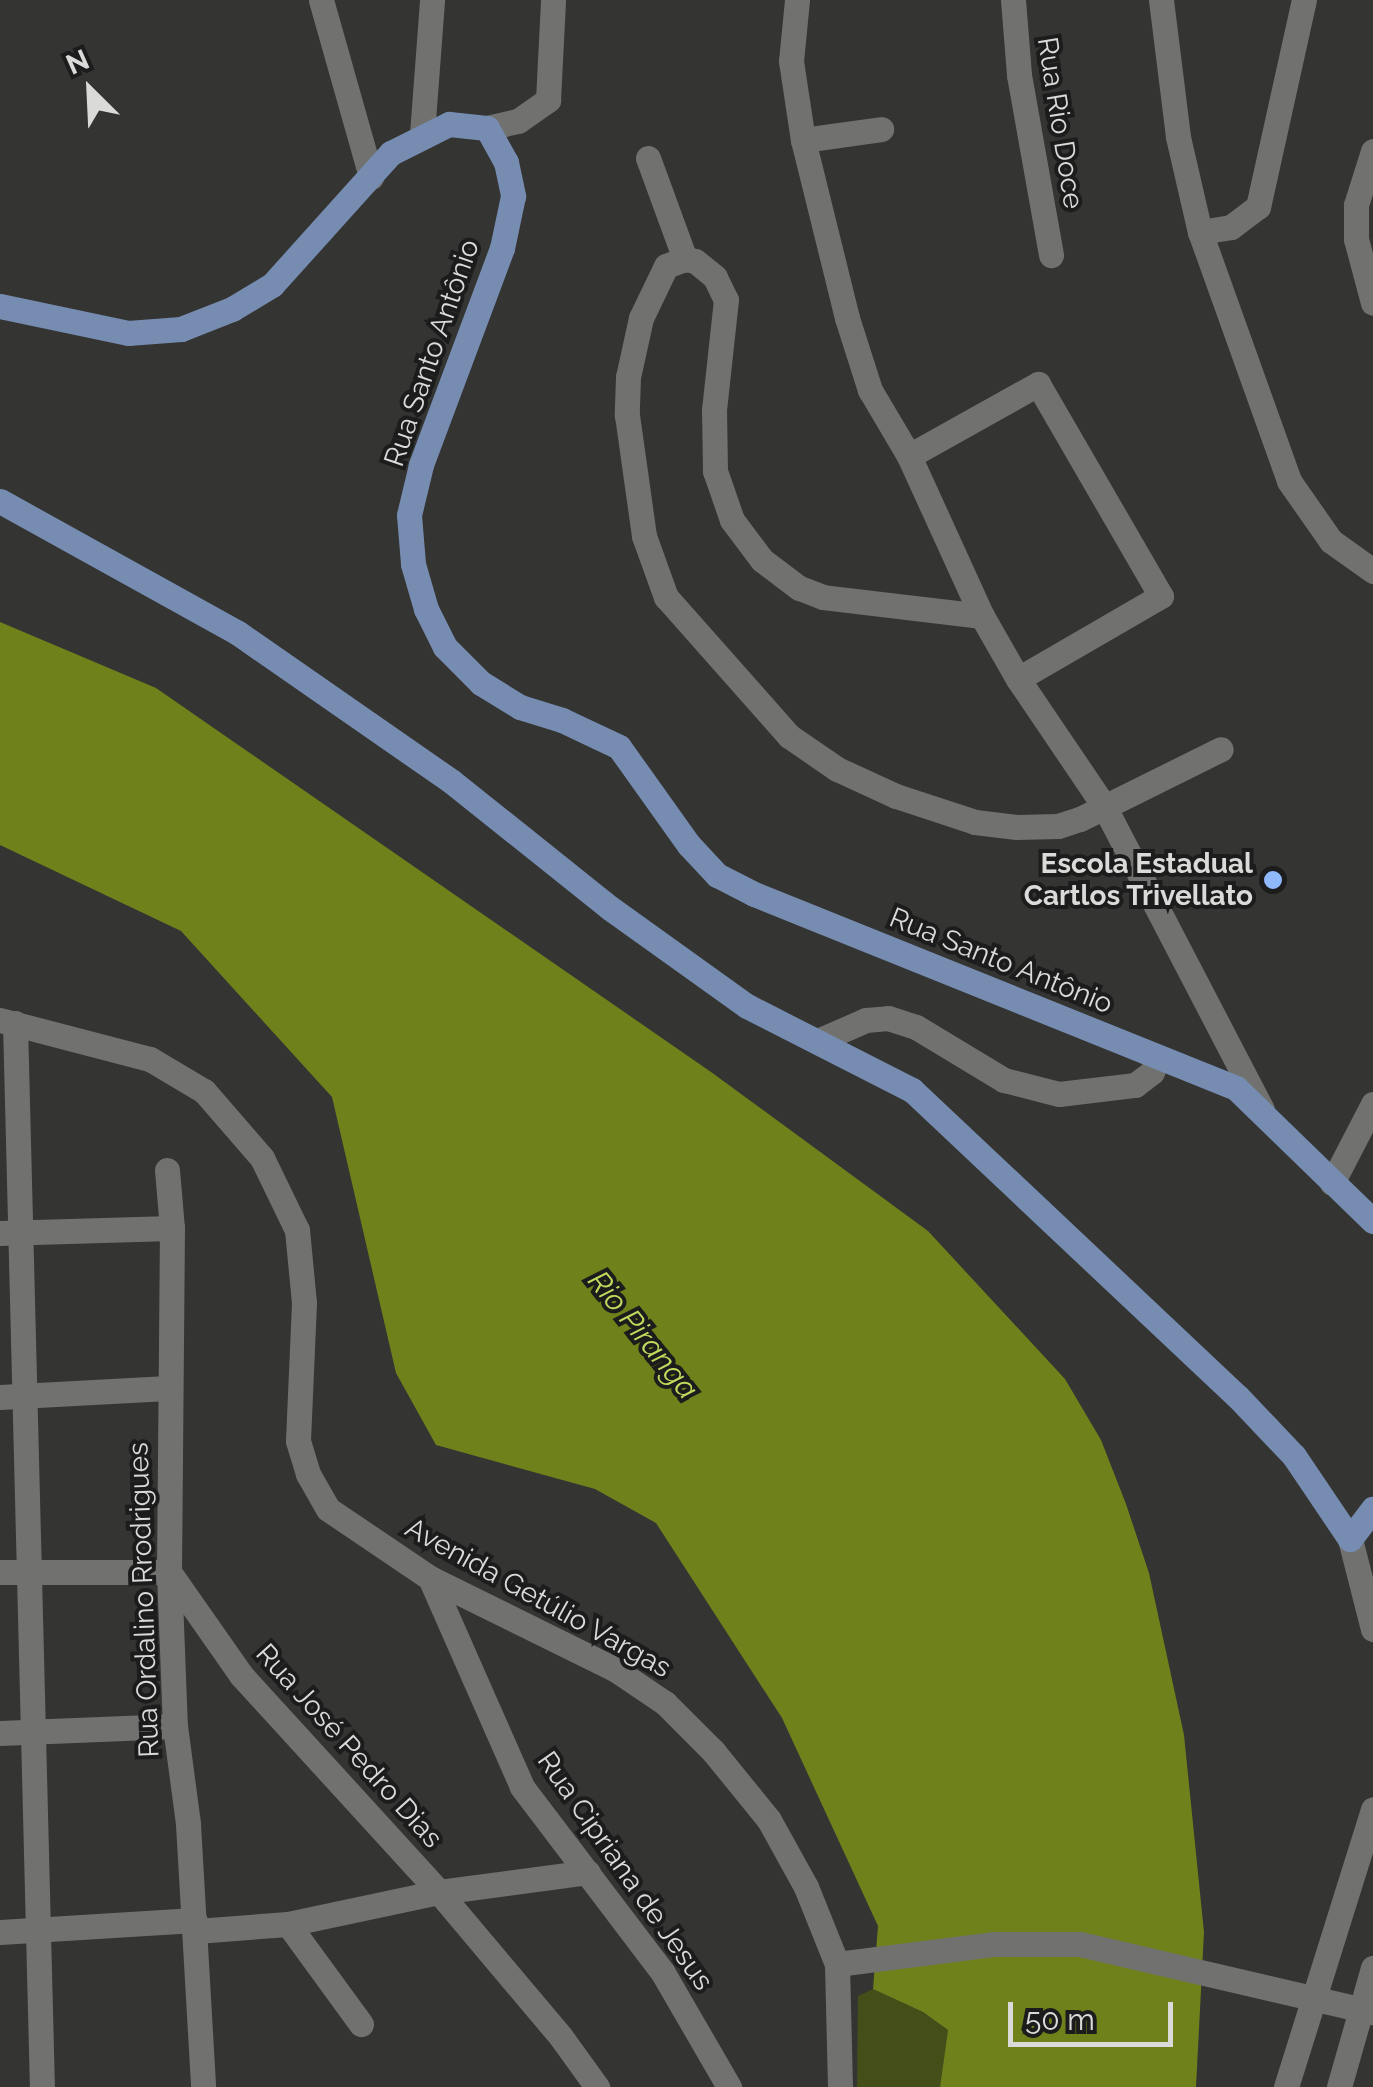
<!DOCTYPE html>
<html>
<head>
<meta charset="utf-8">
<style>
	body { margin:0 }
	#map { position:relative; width:1373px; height:2087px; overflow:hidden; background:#343432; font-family:Raleway,sans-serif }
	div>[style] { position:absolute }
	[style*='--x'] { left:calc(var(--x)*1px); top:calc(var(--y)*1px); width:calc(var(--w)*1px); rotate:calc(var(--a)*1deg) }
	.green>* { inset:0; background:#444e19 }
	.water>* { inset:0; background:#6f811b }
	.minor>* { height:25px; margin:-12.5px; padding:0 12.5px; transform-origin:12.5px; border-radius:12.5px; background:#71726f }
	.major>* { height:25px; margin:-12.5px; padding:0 12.5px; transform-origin:12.5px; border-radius:12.5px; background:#768cb1 }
	.dots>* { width:28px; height:28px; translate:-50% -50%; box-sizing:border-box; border:5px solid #1b1c1b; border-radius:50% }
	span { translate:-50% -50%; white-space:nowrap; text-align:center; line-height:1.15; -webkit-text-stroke:8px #1b1c1b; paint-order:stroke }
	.street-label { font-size:28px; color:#dadad9 }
	.poi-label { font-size:28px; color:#dadad9; font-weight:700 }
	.right { translate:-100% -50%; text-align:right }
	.water-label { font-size:30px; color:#c0da5d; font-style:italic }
	.north { position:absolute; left:40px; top:40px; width:100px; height:100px; -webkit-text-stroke:8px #1b1c1b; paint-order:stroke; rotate:336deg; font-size:28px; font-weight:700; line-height:40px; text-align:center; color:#dadad9 }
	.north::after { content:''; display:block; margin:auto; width:35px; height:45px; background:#dadad9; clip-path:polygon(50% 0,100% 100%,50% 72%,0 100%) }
	.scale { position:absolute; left:1008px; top:2002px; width:165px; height:45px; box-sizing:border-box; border:5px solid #dadad9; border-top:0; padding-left:12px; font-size:30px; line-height:35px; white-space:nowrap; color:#dadad9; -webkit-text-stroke:8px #1b1c1b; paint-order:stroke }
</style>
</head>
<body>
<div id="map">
	<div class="green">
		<div style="clip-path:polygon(873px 1989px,923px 2012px,948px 2030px,940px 2087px,857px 2087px,858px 1996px)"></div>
	</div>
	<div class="water">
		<div style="clip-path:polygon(0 622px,156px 688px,711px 1072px,928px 1231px,1065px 1379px,1101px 1440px,1126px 1504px,1149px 1573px,1184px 1735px,1204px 1932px,1196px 2087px,940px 2087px,948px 2030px,923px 2012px,873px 1989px,878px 1926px,782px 1718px,656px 1523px,595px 1489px,436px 1445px,396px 1373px,332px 1097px,181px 931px,0 845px)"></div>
	</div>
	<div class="minor">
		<div style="--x:321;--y:0;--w:184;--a:74.2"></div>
		<div style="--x:797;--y:0;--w:61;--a:95.6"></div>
		<div style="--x:791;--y:61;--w:80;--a:81.4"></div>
		<div style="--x:803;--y:140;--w:183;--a:76.1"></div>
		<div style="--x:847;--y:318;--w:76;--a:72.3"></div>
		<div style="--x:870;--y:390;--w:77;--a:59.4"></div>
		<div style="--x:909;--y:456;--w:176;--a:65.5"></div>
		<div style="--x:982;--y:616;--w:73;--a:60.3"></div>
		<div style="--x:1018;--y:679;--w:153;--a:55.9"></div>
		<div style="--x:1104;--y:806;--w:342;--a:62.5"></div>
		<div style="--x:1013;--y:0;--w:75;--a:85.4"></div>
		<div style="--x:1019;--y:75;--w:183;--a:79.9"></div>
		<div style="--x:1161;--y:0;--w:138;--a:82.9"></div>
		<div style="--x:1178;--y:137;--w:98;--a:77"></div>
		<div style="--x:1200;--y:232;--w:264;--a:70.3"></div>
		<div style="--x:1289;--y:481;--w:73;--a:55"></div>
		<div style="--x:1331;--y:541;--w:52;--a:35.5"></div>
		<div style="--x:487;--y:128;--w:32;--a:-13"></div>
		<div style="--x:518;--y:121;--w:37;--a:-35"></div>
		<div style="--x:548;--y:100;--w:100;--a:-87.1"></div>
		<div style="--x:422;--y:134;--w:134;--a:-85.7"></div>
		<div style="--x:803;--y:140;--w:79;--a:-8"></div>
		<div style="--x:1373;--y:151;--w:57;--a:107.5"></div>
		<div style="--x:1356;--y:205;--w:34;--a:90"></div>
		<div style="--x:1356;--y:239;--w:66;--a:75.1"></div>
		<div style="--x:648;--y:158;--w:108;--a:69.9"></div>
		<div style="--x:1200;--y:232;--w:31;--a:-9"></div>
		<div style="--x:1231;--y:227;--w:34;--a:-37"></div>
		<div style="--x:1258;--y:207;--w:212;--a:-77.5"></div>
		<div style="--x:909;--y:456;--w:148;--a:-29.2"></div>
		<div style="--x:1038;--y:384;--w:245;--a:59.9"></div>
		<div style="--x:1161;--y:596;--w:165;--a:149.9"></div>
		<div style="--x:982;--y:616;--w:160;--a:-173.2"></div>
		<div style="--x:823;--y:597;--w:26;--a:-159"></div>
		<div style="--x:799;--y:588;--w:46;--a:-142.9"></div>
		<div style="--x:762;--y:560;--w:50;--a:-126.9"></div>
		<div style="--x:732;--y:520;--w:52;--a:-109.1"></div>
		<div style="--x:715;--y:471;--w:61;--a:-90.9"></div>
		<div style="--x:714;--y:410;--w:111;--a:-83.8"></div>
		<div style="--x:726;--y:300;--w:25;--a:-116"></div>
		<div style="--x:715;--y:277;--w:26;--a:-141"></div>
		<div style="--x:695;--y:261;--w:10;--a:-169"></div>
		<div style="--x:685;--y:259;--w:20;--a:160"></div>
		<div style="--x:666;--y:266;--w:58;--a:115.7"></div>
		<div style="--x:641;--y:318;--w:60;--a:102.4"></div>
		<div style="--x:628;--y:377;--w:38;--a:92"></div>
		<div style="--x:627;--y:415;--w:122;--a:82"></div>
		<div style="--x:644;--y:536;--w:65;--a:70.2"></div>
		<div style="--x:666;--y:597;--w:186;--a:48.5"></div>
		<div style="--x:789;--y:736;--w:58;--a:34.5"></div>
		<div style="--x:837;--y:769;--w:65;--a:24.6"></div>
		<div style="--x:896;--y:796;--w:83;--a:18.2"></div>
		<div style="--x:975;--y:822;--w:42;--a:6.8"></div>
		<div style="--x:1017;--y:827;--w:41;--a:-1.4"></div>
		<div style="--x:1058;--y:826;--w:23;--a:-18"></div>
		<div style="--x:1080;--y:819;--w:157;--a:-26.4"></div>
		<div style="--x:0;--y:1020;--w:155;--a:14.6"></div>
		<div style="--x:150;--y:1059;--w:63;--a:30.7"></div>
		<div style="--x:204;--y:1091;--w:89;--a:49.1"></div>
		<div style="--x:262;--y:1158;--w:80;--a:64.1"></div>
		<div style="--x:297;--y:1230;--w:73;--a:84.5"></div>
		<div style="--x:304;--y:1303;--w:138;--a:92.5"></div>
		<div style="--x:298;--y:1441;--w:34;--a:73"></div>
		<div style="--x:308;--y:1474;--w:40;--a:60.3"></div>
		<div style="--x:328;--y:1509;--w:123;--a:34.1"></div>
		<div style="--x:430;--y:1578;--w:208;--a:26.3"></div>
		<div style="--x:616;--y:1670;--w:59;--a:34"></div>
		<div style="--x:665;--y:1703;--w:68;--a:45"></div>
		<div style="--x:713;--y:1751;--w:89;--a:50.9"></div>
		<div style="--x:769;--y:1820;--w:77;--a:61.1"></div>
		<div style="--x:806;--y:1887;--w:83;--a:68.1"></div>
		<div style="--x:837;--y:1964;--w:123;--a:88.6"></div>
		<div style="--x:15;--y:1023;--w:1064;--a:88.55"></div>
		<div style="--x:820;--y:1040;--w:50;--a:-23.5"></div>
		<div style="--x:866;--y:1020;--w:22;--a:-5"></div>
		<div style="--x:888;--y:1018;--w:29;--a:18"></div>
		<div style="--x:916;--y:1027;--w:103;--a:31.1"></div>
		<div style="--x:1004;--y:1080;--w:57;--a:14.3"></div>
		<div style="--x:1059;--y:1094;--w:77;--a:-6.8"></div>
		<div style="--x:1135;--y:1085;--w:21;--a:-37"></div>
		<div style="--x:1152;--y:1072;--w:16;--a:-68"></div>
		<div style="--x:167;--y:1170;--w:58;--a:85.1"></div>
		<div style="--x:172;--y:1228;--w:344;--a:90.5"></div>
		<div style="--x:169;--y:1572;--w:154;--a:87.8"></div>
		<div style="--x:175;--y:1726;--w:99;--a:82.4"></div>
		<div style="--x:188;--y:1824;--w:263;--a:86.7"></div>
		<div style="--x:1332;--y:1183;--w:89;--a:-62.6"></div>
		<div style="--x:0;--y:1233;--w:172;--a:-1.7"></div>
		<div style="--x:0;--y:1397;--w:168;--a:-3.1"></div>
		<div style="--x:1350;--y:1539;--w:93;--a:75.7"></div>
		<div style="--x:0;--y:1572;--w:169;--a:0"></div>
		<div style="--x:169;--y:1572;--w:126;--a:55"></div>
		<div style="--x:241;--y:1675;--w:294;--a:47.6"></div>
		<div style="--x:439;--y:1892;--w:189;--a:49.9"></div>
		<div style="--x:561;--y:2037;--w:62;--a:54.2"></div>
		<div style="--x:430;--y:1578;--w:228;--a:66.2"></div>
		<div style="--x:522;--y:1787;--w:233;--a:52.8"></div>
		<div style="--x:663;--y:1973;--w:132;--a:59.9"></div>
		<div style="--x:0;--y:1733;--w:175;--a:-2.3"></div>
		<div style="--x:288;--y:1924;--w:124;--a:53.9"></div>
		<div style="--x:196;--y:1931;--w:92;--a:-4.4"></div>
		<div style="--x:288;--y:1924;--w:154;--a:-12"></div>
		<div style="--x:439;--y:1892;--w:150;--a:-7.6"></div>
		<div style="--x:0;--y:1932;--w:195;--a:-3.5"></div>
		<div style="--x:837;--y:1964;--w:157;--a:-7.3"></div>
		<div style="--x:993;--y:1944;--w:87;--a:0"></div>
		<div style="--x:1080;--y:1944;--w:301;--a:13.1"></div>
		<div style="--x:1286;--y:2087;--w:291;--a:-72.6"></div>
		<div style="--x:1339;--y:2087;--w:124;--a:-74.1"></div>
	</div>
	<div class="major">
		<div style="--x:0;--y:306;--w:131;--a:11.9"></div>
		<div style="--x:128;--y:333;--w:53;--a:-4.3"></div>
		<div style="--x:181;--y:329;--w:55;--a:-21.4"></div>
		<div style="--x:232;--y:309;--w:47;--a:-31"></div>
		<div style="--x:272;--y:285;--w:178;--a:-48"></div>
		<div style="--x:391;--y:153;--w:65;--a:-26.6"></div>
		<div style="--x:449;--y:124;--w:38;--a:6"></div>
		<div style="--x:487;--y:128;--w:39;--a:61"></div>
		<div style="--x:506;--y:162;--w:35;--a:78"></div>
		<div style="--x:513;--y:196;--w:53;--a:101.9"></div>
		<div style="--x:502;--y:248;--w:232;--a:110.5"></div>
		<div style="--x:421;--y:465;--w:51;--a:103.5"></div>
		<div style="--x:409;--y:515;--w:49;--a:85.3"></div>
		<div style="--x:413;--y:564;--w:47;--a:73.9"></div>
		<div style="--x:426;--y:609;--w:42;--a:63.4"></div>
		<div style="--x:445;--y:647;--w:51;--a:45"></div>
		<div style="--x:481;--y:683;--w:46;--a:31.6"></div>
		<div style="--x:520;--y:707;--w:44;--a:17.2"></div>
		<div style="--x:562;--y:720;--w:63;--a:25.3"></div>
		<div style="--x:619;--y:747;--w:120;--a:54.5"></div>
		<div style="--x:689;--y:845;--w:41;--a:47"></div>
		<div style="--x:717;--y:875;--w:42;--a:27.2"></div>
		<div style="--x:754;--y:894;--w:520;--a:21.92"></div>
		<div style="--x:1236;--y:1088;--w:191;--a:44.2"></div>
		<div style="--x:0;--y:501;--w:272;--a:29"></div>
		<div style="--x:238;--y:633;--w:259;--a:34.8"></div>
		<div style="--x:451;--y:781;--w:203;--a:38.6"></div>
		<div style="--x:610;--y:908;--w:168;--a:35.6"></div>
		<div style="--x:747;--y:1006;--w:185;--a:27"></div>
		<div style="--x:912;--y:1090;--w:448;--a:43.3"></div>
		<div style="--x:1238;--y:1397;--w:81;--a:46.5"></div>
		<div style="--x:1294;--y:1456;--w:100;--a:56"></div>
		<div style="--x:1350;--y:1539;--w:38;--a:-53"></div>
	</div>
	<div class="dots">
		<div style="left:1273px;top:880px;background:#90b8fd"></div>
	</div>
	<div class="street-label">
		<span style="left:1060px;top:123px;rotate:81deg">Rua Rio Doce</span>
		<span style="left:432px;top:353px;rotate:-71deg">Rua Santo Antônio</span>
		<span style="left:1001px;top:961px;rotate:22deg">Rua Santo Antônio</span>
		<span style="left:538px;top:1598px;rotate:29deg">Avenida Getúlio Vargas</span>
		<span style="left:144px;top:1600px;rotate:-92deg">Rua Ordalino Rrodrigues</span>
		<span style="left:349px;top:1746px;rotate:48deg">Rua José Pedro Dias</span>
		<span style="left:625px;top:1871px;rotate:55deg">Rua Cipriana de Jesus</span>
	</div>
	<div class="poi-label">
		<span class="right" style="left:1253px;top:880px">Escola Estadual<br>Cartlos Trivellato</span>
	</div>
	<div class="water-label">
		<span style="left:643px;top:1335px;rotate:51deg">Rio Piranga</span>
	</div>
	<div class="north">N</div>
	<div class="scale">50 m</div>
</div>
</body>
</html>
